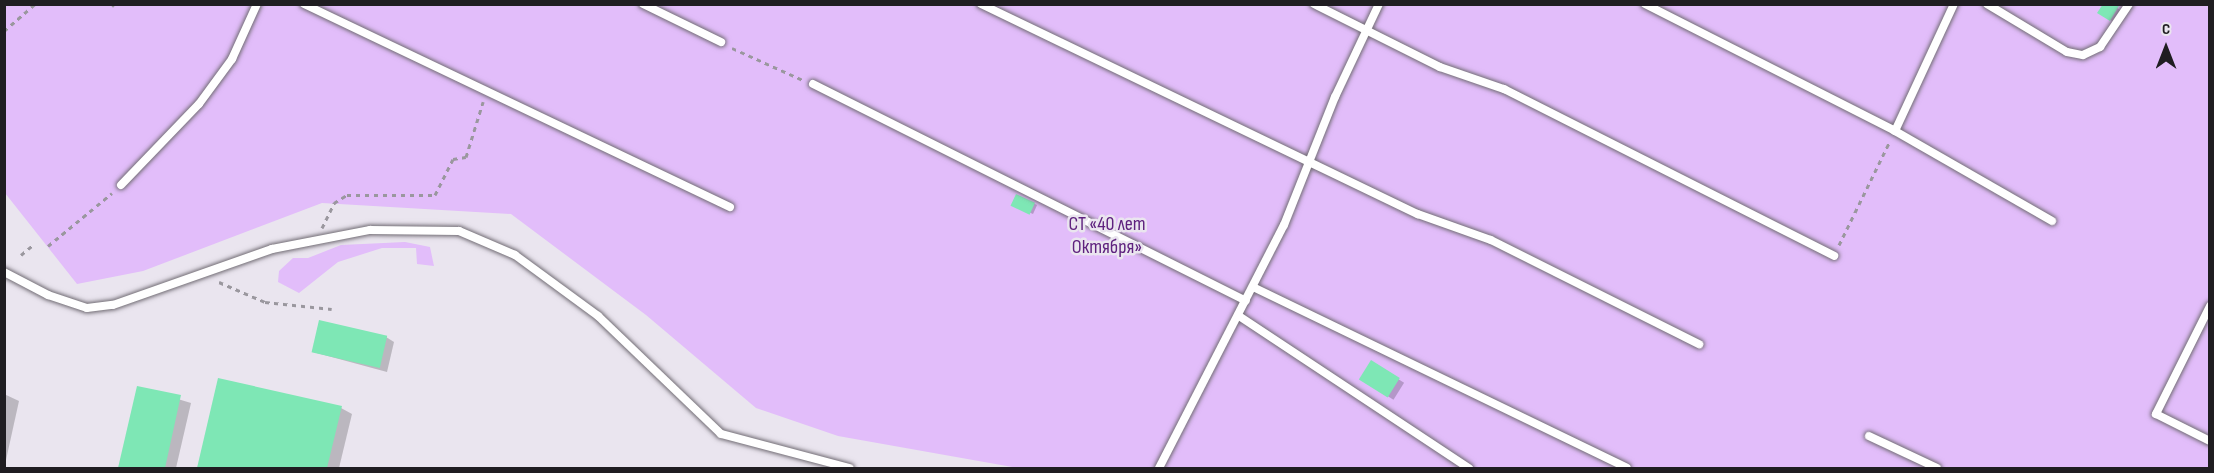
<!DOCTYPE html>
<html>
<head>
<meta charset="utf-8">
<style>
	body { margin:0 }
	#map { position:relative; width:2214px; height:473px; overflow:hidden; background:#eae5ef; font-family:"Sofia Sans Condensed",sans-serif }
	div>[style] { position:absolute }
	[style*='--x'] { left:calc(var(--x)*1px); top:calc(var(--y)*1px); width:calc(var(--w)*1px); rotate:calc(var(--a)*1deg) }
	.green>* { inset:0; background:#e2bdfa }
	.shadow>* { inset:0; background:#0003; transform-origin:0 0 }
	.building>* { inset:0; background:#7ee7b5; transform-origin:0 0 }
	.path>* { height:3px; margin-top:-1.5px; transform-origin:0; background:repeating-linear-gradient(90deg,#9a979e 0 4.5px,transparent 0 9px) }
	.roads { filter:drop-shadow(0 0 2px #726d75) drop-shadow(0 0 2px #726d75) }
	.lane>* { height:8px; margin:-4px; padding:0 4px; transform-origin:4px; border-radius:4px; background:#fff }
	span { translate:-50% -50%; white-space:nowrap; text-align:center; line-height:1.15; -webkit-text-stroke:5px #eae5ef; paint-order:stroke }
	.park-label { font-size:20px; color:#5f227f }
	.frame { position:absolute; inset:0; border:6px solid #1f1d21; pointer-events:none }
	.north { position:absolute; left:2136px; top:18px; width:60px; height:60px; -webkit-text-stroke:4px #eae5ef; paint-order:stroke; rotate:0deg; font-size:16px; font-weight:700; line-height:24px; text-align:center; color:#1f1d21 }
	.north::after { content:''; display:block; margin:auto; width:21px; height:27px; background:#1f1d21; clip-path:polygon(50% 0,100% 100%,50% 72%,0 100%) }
</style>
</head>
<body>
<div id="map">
	<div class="green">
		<div style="clip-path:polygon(4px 5px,2209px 5px,2209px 468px,1018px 468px,838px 436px,756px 408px,646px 315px,511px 214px,322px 203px,143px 271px,77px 284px,5px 193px)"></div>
		<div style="clip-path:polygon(405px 242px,430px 247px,434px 266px,417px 264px,416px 248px,382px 248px,338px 262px,299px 293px,278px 282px,279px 271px,293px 258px,308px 258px,341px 245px)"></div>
	</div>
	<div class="shadow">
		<div style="clip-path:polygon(2112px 4px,2120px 10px,2112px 21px,2099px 13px)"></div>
		<div style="left:1017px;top:196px;width:22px;height:10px;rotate:24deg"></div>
		<div style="clip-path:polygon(386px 337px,394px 342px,387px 372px,313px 352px)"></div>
		<div style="left:1371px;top:362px;width:39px;height:20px;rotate:32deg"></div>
		<div style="clip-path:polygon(219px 380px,341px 408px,352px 414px,339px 468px,198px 468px)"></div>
		<div style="clip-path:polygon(138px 387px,191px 403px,176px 468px,120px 468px)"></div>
		<div style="clip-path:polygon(4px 394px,19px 401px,6px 460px,4px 460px)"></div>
	</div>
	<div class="building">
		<div style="clip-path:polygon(2103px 4px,2120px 4px,2110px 21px,2097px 13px)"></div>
		<div style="left:1016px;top:194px;width:21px;height:13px;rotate:25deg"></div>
		<div style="left:319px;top:320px;width:70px;height:33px;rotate:13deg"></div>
		<div style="left:1371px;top:360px;width:34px;height:23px;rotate:32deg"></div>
		<div style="clip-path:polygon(218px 378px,342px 406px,327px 468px,197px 468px)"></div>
		<div style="clip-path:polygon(137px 386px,181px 395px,165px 468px,118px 468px)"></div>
	</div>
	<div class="path">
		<div style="--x:112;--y:4;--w:3;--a:45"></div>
		<div style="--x:4;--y:31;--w:41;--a:-41.1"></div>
		<div style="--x:732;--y:48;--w:78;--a:24.3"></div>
		<div style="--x:322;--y:228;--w:28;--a:-64"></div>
		<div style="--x:334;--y:203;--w:15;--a:-32"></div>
		<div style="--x:347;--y:195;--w:88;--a:0"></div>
		<div style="--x:435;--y:195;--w:40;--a:-63.4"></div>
		<div style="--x:453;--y:159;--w:13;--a:-9"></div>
		<div style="--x:466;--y:157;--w:58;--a:-72.8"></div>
		<div style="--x:1839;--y:245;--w:116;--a:-63.9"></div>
		<div style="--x:48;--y:246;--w:83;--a:-39.6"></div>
		<div style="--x:21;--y:255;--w:17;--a:-40"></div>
		<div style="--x:219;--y:282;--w:50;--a:23.5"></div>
		<div style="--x:265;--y:302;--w:67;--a:6"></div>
	</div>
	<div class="roads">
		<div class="lane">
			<div style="--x:304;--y:4;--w:472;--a:25.5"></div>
			<div style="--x:643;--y:4;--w:87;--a:26"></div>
			<div style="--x:981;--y:4;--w:485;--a:25.7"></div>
			<div style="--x:1418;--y:214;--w:77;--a:19.6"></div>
			<div style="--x:1491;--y:240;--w:233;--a:26.6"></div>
			<div style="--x:1314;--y:4;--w:141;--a:26.6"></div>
			<div style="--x:1440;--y:67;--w:68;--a:19"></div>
			<div style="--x:1504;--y:89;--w:370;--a:26.8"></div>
			<div style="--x:1645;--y:4;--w:280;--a:26.9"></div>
			<div style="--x:1895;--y:131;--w:181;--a:29.8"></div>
			<div style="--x:1987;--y:4;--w:93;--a:31"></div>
			<div style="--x:2067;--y:52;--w:16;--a:11"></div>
			<div style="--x:2083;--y:55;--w:19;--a:-25"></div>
			<div style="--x:2100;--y:47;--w:52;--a:-56"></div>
			<div style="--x:813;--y:84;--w:484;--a:26.6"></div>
			<div style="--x:1895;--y:131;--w:140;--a:-65.1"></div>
			<div style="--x:121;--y:185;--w:112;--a:-46.1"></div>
			<div style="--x:199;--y:104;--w:56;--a:-53.7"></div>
			<div style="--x:232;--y:59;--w:60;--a:-65.6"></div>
			<div style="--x:4;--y:272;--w:50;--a:27.6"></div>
			<div style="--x:48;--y:295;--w:41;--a:18.4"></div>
			<div style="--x:87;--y:308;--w:26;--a:-7"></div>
			<div style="--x:113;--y:305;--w:169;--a:-19.4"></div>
			<div style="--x:272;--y:249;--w:100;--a:-11"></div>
			<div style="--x:370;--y:230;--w:89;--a:0.6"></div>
			<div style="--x:459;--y:231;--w:61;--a:23.2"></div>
			<div style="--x:515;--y:255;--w:103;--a:36.3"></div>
			<div style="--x:598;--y:316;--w:170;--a:43.8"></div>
			<div style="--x:721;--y:434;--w:133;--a:14.8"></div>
			<div style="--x:1253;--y:287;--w:415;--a:25.8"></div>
			<div style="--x:2210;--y:306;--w:121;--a:116.6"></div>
			<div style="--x:2156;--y:414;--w:60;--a:26.6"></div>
			<div style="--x:1239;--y:316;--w:276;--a:33.5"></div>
			<div style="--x:1869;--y:436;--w:75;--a:25.2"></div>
			<div style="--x:1159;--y:468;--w:273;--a:-62.8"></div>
			<div style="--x:1284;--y:225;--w:138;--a:-68.3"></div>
			<div style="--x:1335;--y:97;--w:103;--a:-64.7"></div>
		</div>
	</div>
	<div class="park-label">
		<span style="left:1107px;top:236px">СТ «40 лет<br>Октября»</span>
	</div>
	<div class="frame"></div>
	<div class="north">С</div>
</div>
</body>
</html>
